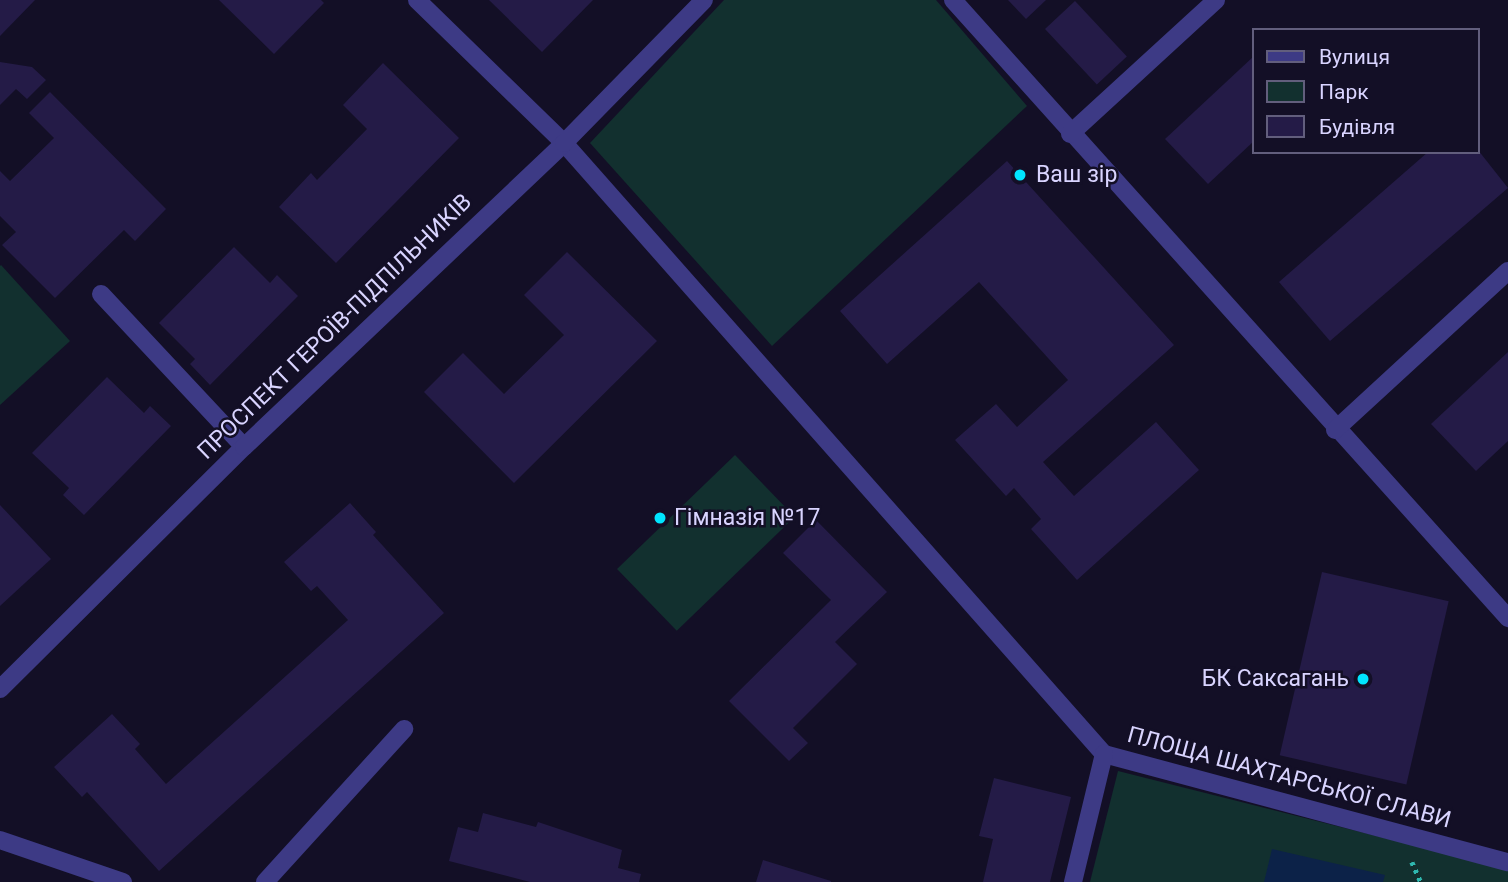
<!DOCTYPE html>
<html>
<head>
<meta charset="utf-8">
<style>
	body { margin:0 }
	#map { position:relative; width:1508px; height:882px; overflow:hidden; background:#130f26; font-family:Roboto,sans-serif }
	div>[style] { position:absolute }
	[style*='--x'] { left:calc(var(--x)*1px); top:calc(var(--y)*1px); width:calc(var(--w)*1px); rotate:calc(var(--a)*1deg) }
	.green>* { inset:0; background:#12302f; transform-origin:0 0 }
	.water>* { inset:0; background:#0c2248 }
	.building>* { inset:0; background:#241b47; transform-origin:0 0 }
	.path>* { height:4.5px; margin-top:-2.25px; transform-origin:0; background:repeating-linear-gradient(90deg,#2fb8b0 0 3.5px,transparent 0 8.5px) }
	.minor>* { height:18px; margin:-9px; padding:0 9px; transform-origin:9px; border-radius:9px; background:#3d3a85 }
	.dots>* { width:19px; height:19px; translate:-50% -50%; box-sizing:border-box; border:4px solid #130f26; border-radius:50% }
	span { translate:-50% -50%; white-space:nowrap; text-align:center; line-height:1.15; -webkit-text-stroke:5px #130f26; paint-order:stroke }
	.poi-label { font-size:23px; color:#d9d4ff }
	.left { translate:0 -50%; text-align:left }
	.right { translate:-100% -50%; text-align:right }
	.street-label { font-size:23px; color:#d9d4ff }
	.legend { position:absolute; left:1252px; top:28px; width:228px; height:126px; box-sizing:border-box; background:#130f26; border:2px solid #625e7d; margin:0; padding:9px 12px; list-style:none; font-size:21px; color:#d9d4ff }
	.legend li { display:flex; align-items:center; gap:14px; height:35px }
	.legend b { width:35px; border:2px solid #625e7d }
</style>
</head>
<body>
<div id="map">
	<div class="green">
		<div style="clip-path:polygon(724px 0,936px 0,1027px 106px,772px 346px,590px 143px)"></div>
		<div style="clip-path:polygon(1px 265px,70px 341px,0 405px,0 266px)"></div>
		<div style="left:735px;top:455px;width:86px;height:164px;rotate:46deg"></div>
		<div style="clip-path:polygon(1118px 771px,1508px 869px,1508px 882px,1090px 882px)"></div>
	</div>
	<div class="water">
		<div style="clip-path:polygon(1272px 849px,1385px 875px,1383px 882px,1264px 882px)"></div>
	</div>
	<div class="building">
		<div style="clip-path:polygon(0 0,35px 0,0 36px)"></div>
		<div style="clip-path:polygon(219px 0,321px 0,324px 3px,274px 54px)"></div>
		<div style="clip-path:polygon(489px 0,593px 0,542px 52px)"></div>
		<div style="clip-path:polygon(1008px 0,1046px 0,1026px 19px)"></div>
		<div style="left:1075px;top:1px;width:76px;height:41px;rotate:47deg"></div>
		<div style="clip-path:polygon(1254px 56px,1254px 141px,1208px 184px,1165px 139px)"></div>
		<div style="clip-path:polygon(0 62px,32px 67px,46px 80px,27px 99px,16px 89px,0 105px)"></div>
		<div style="clip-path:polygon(383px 63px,459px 138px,336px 263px,279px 207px,311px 173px,317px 180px,367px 129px,343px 105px)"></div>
		<div style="clip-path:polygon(50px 92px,166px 209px,135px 241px,124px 230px,55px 298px,2px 245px,16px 232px,0 216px,0 171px,10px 181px,54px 138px,29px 113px)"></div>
		<div style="clip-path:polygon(1478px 150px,1508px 188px,1330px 341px,1279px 282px,1428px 152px)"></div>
		<div style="clip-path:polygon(1007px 161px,1174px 345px,1043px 462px,1074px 496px,1156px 422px,1199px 470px,1077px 580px,1031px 529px,1041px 519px,1014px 488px,1006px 496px,955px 440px,996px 404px,1017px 427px,1068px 380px,979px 282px,887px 364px,840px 311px)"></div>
		<div style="clip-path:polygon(234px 247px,270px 283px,277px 275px,298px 296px,210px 385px,190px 364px,195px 359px,159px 323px)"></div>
		<div style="clip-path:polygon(567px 252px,657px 341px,514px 483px,424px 392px,463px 353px,504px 394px,564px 335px,524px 295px)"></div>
		<div style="clip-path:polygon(1508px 352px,1508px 441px,1476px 471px,1431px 424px)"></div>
		<div style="clip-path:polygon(107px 377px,144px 413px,150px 406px,171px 426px,84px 515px,63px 495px,69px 488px,32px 453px)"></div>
		<div style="clip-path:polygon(350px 503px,376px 532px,373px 535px,444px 613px,159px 871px,87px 792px,82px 797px,54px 767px,112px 714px,140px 744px,135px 749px,166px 784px,186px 766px,348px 620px,317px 586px,311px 591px,284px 562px)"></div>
		<div style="clip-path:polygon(0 505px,51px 559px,0 606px)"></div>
		<div style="clip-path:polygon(816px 520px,887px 592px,835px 642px,857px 664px,793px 728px,808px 743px,789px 761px,729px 701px,831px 600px,783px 553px)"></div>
		<div style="left:1322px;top:572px;width:130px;height:188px;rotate:13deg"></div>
		<div style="clip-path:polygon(994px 778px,1071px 797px,1050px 882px,983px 882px,993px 839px,979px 836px)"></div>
		<div style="clip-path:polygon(483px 813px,536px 827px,538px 822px,622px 850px,618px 868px,641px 874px,639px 882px,530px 882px,449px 861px,458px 827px,478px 832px)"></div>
		<div style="clip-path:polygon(763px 860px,831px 881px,831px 882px,756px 882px)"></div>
	</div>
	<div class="path">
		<div style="--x:1412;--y:862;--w:22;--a:66"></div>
	</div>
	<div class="minor">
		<div style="--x:417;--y:0;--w:205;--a:44.2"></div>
		<div style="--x:564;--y:143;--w:815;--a:48.53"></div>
		<div style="--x:953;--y:0;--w:831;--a:48.07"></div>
		<div style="--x:1070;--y:134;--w:198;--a:-42.5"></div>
		<div style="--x:101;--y:294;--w:209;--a:46.9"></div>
		<div style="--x:1335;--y:430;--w:235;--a:-42.6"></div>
		<div style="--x:0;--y:689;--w:344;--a:-44.8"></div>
		<div style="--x:244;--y:447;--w:441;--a:-43.5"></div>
		<div style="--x:564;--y:143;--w:200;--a:-45.6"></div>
		<div style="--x:1104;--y:754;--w:418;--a:15"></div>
		<div style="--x:0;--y:840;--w:130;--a:18.9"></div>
		<div style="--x:265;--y:882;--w:207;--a:-47.7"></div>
		<div style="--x:1073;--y:882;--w:132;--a:-76.4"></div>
	</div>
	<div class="dots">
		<div style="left:1020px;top:175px;background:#00e5ff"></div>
		<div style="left:660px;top:518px;background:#00e5ff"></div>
		<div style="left:1363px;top:679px;background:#00e5ff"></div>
	</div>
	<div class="poi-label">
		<span class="left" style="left:1036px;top:175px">Ваш зір</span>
		<span class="left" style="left:674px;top:518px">Гімназія №17</span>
		<span class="right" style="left:1349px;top:679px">БК Саксагань</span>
	</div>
	<div class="street-label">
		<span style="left:335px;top:327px;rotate:-44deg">ПРОСПЕКТ ГЕРОЇВ-ПІДПІЛЬНИКІВ</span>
		<span style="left:1289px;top:778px;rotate:15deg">ПЛОЩА ШАХТАРСЬКОЇ СЛАВИ</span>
	</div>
	<ul class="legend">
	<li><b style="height:9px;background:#3d3a85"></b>Вулиця</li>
	<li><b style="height:19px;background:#12302f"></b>Парк</li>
	<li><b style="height:19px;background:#241b47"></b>Будівля</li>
	</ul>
</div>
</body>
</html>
